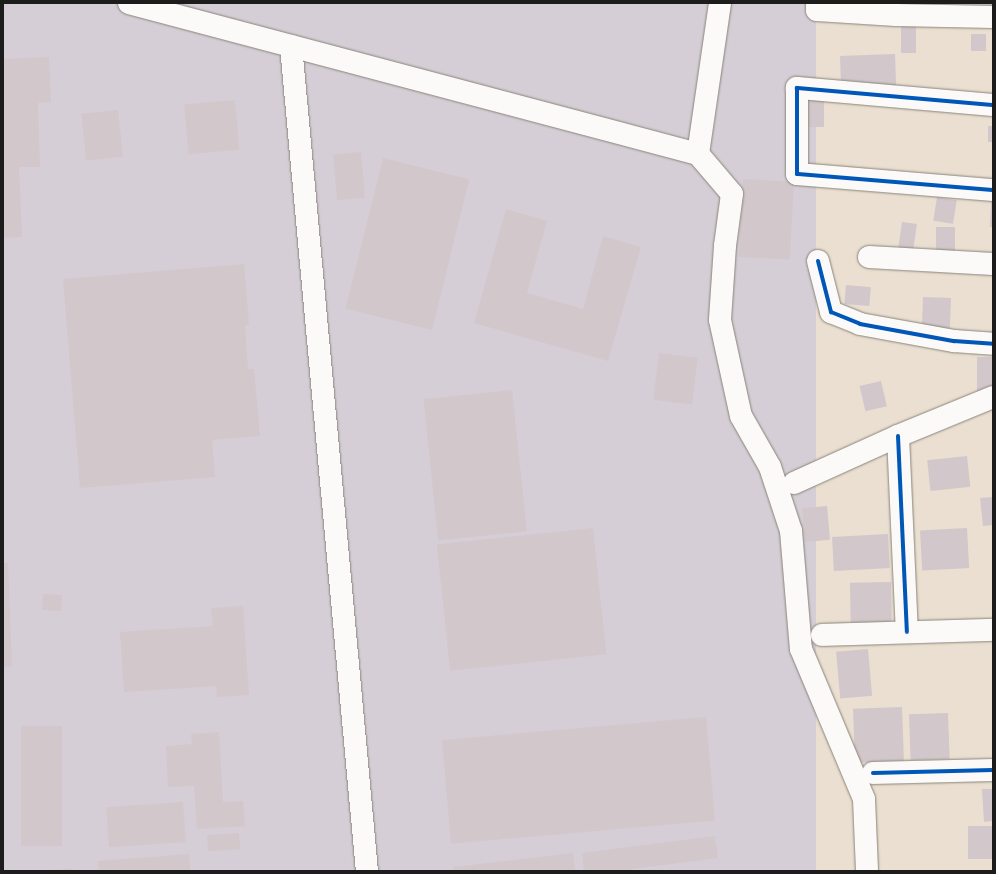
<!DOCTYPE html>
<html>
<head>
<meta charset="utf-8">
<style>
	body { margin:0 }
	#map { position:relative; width:996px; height:874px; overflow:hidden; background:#eadfd0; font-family:"Libre Bodoni",serif }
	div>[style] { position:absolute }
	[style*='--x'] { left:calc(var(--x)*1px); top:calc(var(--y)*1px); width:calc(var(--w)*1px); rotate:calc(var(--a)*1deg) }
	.industrial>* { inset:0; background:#d6ced6; transform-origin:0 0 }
	.building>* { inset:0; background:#d2c7ca; transform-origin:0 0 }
	.roads { filter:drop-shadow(0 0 1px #89847c) drop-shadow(0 0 1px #89847c) }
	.minor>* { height:22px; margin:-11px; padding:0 11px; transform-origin:11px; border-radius:11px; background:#fcfaf8 }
	.cycleway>* { height:4px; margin:-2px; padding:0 2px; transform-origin:2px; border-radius:2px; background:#0057b8 }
	span { translate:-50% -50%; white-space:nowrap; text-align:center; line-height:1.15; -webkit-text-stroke:3px #fbf7ec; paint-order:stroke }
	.frame { position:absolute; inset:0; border:4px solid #1c1c1c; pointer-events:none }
</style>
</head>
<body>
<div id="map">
	<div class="industrial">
		<div style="left:3px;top:3px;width:813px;height:868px"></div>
		<div style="clip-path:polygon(888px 3px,993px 3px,993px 21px)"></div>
	</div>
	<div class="building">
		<div style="left:901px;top:23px;width:15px;height:30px"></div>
		<div style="left:971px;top:34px;width:15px;height:17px"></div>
		<div style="left:895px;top:54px;width:35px;height:55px;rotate:88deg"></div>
		<div style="clip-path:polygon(49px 57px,51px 102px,38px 103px,40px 167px,19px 167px,22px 237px,3px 238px,3px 59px)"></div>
		<div style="left:235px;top:100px;width:50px;height:51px;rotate:85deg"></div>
		<div style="left:801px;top:100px;width:23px;height:27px"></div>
		<div style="left:118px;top:110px;width:47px;height:37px;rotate:84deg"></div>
		<div style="left:993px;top:126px;width:16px;height:5px;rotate:90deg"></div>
		<div style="left:361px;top:152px;width:46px;height:28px;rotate:85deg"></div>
		<div style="left:383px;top:158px;width:89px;height:155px;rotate:14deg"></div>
		<div style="left:743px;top:179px;width:51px;height:78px;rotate:3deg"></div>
		<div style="left:937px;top:197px;width:20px;height:24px;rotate:9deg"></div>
		<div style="clip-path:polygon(991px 201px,993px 201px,993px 227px,990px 227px)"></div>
		<div style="clip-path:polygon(506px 209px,547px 221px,527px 293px,583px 309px,603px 236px,641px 247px,608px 361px,474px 323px)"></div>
		<div style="left:902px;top:222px;width:15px;height:30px;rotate:8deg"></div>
		<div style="left:936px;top:227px;width:19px;height:28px"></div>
		<div style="clip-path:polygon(244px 264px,249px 325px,245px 325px,248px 369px,254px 369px,260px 436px,212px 440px,215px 477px,80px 488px,63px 279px)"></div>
		<div style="left:846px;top:285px;width:25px;height:19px;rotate:5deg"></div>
		<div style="left:923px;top:297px;width:28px;height:31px;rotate:2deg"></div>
		<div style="left:659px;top:353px;width:39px;height:47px;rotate:7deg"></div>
		<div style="clip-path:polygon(977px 357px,993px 357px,993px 387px,977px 392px)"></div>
		<div style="left:881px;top:381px;width:26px;height:22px;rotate:77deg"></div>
		<div style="left:512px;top:390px;width:142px;height:89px;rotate:84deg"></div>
		<div style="left:967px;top:456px;width:31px;height:40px;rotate:84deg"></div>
		<div style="clip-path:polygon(993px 497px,993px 525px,983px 526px,980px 498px)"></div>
		<div style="left:827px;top:506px;width:34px;height:25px;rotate:85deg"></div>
		<div style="left:593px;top:528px;width:127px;height:157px;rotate:84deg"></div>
		<div style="left:967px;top:528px;width:40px;height:47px;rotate:87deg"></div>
		<div style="left:888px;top:534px;width:34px;height:56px;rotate:87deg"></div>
		<div style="clip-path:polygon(3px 563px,8px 563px,12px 666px,3px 667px)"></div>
		<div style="left:891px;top:582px;width:42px;height:41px;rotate:89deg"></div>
		<div style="left:43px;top:594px;width:19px;height:16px;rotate:3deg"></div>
		<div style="clip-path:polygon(243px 606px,249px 695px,217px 697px,216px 686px,124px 692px,120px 632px,213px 626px,211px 608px)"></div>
		<div style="left:868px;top:649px;width:47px;height:32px;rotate:85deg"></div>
		<div style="left:902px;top:707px;width:54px;height:49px;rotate:88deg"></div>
		<div style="left:948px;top:713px;width:46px;height:39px;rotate:88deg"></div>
		<div style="left:706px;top:717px;width:104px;height:265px;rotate:85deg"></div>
		<div style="left:21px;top:726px;width:41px;height:120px"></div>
		<div style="clip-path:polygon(219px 732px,223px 802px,243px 801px,245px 826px,197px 829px,194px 786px,168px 787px,166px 746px,192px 744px,191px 734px)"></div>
		<div style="clip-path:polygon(982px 789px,993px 789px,993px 821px,984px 822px)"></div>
		<div style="left:183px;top:802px;width:40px;height:77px;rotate:86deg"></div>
		<div style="left:968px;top:826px;width:25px;height:33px"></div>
		<div style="left:239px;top:833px;width:16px;height:32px;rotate:86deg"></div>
		<div style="clip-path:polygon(715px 836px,718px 858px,617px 871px,584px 871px,582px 853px)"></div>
		<div style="clip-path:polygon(573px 853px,575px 871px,454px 871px,454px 867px)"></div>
		<div style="clip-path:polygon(189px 854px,190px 871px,99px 871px,98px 861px)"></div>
		<div style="clip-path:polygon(73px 869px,73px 871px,51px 871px,51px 870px)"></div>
	</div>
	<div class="roads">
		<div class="minor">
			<div style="--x:129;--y:3;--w:589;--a:14.86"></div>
			<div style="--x:698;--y:154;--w:153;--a:-81.7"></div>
			<div style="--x:817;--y:3;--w:7;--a:90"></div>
			<div style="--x:817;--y:10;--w:79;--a:3.6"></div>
			<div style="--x:896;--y:15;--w:97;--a:1.2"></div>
			<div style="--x:291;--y:46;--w:828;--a:84.74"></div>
			<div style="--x:993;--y:105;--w:197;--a:-175"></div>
			<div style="--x:797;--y:88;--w:86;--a:90"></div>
			<div style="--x:797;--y:174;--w:197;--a:4.7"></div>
			<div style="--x:698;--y:154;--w:52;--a:49.6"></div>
			<div style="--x:732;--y:194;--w:52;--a:97.7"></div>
			<div style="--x:725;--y:246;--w:74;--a:93.9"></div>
			<div style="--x:720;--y:320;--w:98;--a:77.7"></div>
			<div style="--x:741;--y:416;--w:59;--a:60.4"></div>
			<div style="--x:770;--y:467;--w:67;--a:71.8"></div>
			<div style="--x:791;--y:531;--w:118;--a:85.2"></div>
			<div style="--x:801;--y:649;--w:163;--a:67.2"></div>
			<div style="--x:864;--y:799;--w:72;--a:87.6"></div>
			<div style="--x:869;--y:257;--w:124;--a:3.2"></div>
			<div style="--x:818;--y:261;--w:53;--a:75.7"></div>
			<div style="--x:831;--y:312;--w:31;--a:22"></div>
			<div style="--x:860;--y:324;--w:96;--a:10.3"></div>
			<div style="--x:954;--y:341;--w:39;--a:4"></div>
			<div style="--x:898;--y:436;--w:196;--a:87.4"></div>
			<div style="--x:794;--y:483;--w:114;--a:-24.3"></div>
			<div style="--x:898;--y:436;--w:103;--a:-22.3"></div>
			<div style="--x:822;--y:635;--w:171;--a:-1.7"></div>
			<div style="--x:873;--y:773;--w:120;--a:-1.4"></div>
		</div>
	</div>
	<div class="cycleway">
		<div style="--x:993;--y:105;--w:197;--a:-175"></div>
		<div style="--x:797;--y:88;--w:86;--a:90"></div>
		<div style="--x:797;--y:174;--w:197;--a:4.7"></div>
		<div style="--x:818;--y:261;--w:53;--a:75.7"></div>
		<div style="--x:831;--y:312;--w:31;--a:22"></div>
		<div style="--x:860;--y:324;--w:96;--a:10.3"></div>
		<div style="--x:954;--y:341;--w:39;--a:4"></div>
		<div style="--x:898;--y:436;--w:196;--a:87.4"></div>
		<div style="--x:873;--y:773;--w:120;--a:-1.4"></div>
	</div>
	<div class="frame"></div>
</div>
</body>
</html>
